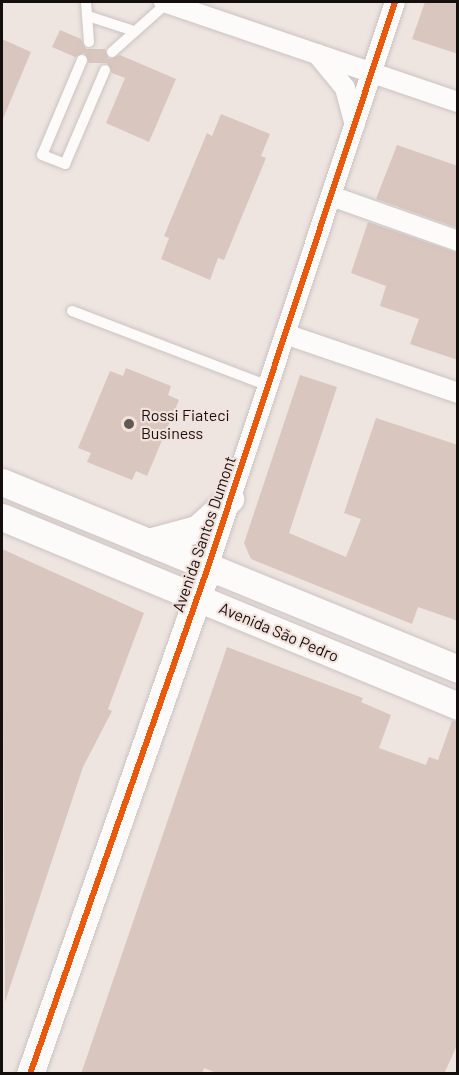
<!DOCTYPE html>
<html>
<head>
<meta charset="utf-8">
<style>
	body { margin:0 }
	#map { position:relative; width:459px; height:1075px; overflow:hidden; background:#eee5e1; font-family:Barlow,sans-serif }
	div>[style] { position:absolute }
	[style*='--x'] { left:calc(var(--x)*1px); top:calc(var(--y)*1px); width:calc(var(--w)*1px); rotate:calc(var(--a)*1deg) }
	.building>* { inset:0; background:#d9c6be }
	.roads { filter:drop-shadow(0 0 2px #cbc3c1) drop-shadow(0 0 2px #cbc3c1) }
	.lane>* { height:10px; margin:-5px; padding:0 5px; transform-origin:5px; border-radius:5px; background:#fcfbfa }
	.street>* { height:20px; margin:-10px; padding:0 10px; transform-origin:10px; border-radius:10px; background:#fcfbfa }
	.secondary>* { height:27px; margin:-13.5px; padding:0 13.5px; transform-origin:13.5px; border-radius:13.5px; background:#fcfbfa }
	.cycleway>* { height:6px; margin:-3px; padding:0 3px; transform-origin:3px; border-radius:3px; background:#e8590c }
	.dots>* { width:16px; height:16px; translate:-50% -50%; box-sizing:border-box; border:3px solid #f3e2dc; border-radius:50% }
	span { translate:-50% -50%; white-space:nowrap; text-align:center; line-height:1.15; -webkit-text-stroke:4.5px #f3e2dc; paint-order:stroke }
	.poi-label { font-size:16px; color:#140f0d }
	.left { translate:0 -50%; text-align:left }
	.street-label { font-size:16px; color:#140f0d }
	.frame { position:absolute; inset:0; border:3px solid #140f0d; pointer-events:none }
</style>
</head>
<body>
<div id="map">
	<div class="building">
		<div style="clip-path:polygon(425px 2px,458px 2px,458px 54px,412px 39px)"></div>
		<div style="clip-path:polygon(60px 30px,81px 39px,86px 49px,105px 49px,109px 59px,120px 55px,176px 79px,149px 142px,106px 123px,125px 78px,112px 73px,107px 63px,89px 63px,84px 53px,75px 57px,52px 47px)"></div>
		<div style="clip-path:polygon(2px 39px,31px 52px,2px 121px)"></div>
		<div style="clip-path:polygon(221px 114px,270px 134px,261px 156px,266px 158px,224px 260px,218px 258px,210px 280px,161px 259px,169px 238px,164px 236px,207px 133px,212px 136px)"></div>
		<div style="clip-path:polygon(397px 145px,458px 166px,458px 228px,376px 199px)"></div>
		<div style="clip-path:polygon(368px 222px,458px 253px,458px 360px,410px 344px,419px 319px,380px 306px,386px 286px,351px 273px)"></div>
		<div style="clip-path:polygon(126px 368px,171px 386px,168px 395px,179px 400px,147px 476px,136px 471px,132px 480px,87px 462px,91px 453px,78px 448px,110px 371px,123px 376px)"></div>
		<div style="clip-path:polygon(300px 375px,337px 387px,289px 533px,346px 557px,361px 519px,344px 513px,376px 418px,458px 445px,458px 621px,418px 607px,412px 624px,251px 559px,244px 543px)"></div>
		<div style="clip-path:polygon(2px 549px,144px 613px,108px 709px,112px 711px,83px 767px,5px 1002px)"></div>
		<div style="clip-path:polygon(227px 647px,363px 698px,361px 702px,391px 715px,379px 748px,426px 765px,429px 757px,438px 760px,452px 721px,458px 721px,458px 1043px,444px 1074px,219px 1074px,204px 1068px,202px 1074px,81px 1074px)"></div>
	</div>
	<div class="roads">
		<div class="lane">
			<div style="--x:86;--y:2;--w:40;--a:85.7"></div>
			<div style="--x:91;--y:17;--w:42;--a:18"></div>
			<div style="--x:112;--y:52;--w:74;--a:-41.7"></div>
			<div style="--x:82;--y:60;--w:103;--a:112.8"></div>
			<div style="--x:42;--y:155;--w:25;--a:21"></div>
			<div style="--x:65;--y:164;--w:102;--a:-66.9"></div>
			<div style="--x:72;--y:311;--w:210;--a:20.9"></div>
		</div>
		<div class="street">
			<div style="--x:164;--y:2;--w:311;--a:18.8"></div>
			<div style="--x:317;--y:54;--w:44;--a:50.5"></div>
			<div style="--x:345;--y:88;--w:38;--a:75"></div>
			<div style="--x:331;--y:196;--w:135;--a:19.5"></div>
			<div style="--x:285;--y:334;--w:183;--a:18.8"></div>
			<div style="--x:208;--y:567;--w:595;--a:-71.69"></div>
		</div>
		<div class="secondary">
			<div style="--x:2;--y:482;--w:493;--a:22.3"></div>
			<div style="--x:2;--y:517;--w:494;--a:22.5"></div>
			<div style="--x:148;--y:542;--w:51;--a:-14.9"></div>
			<div style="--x:197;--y:529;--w:45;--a:-42.3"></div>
			<div style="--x:30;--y:1074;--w:537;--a:-70.65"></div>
		</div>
	</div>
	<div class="cycleway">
		<div style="--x:30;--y:1074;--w:537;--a:-70.65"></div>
		<div style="--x:208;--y:567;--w:595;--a:-71.69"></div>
	</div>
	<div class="dots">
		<div style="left:129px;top:424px;background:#605a57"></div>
	</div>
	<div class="poi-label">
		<span class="left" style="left:141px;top:424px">Rossi Fiateci<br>Business</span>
	</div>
	<div class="street-label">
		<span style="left:204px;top:534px;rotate:-71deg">Avenida Santos Dumont</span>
		<span style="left:279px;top:632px;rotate:23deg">Avenida São Pedro</span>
	</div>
	<div class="frame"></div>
</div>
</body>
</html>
